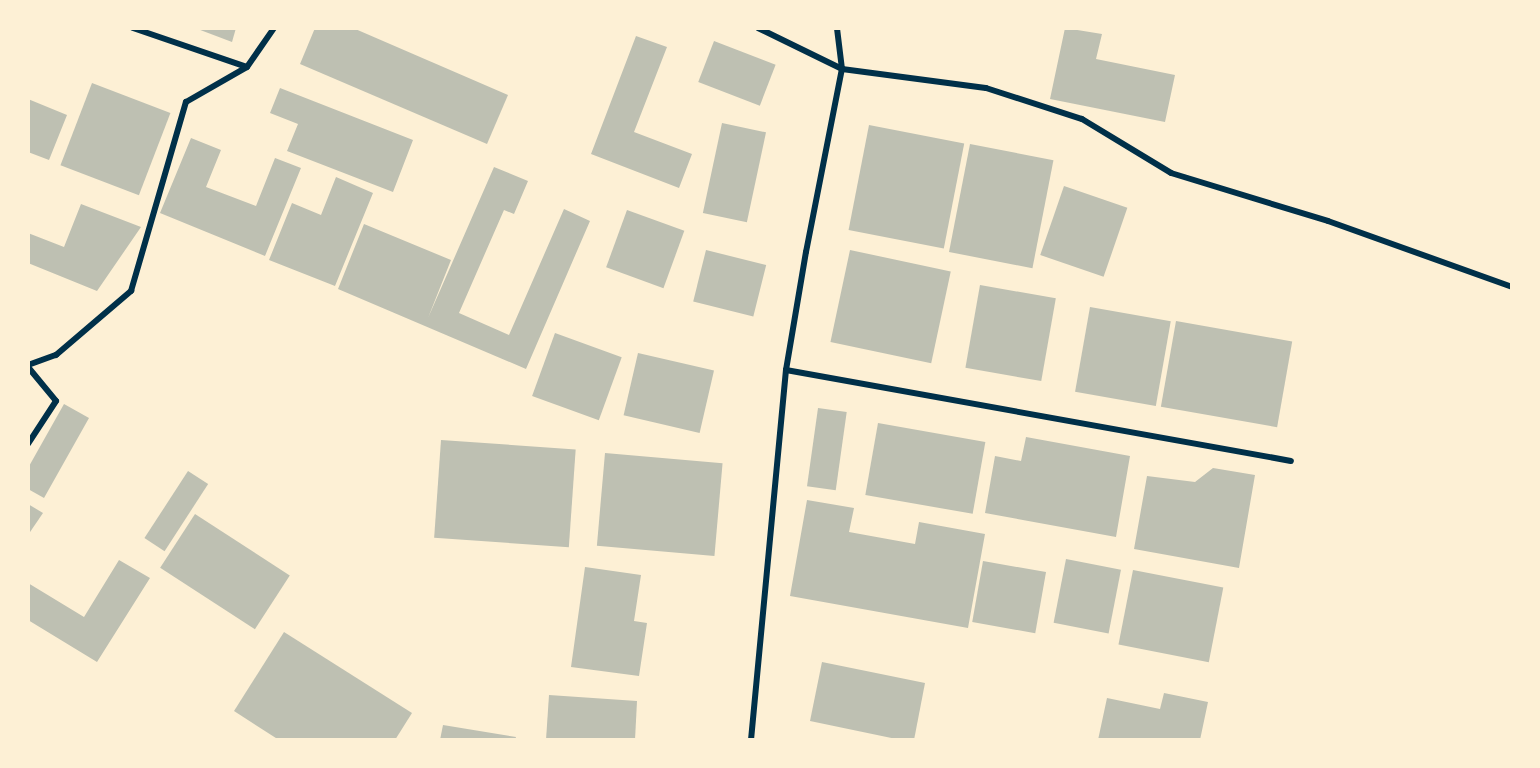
<!DOCTYPE html>
<html>
<head>
<meta charset="utf-8">
<style>
	body { margin:0 }
	#map { position:relative; width:1540px; height:768px; overflow:hidden; background:#fdf0d5; font-family:"DejaVu Sans",sans-serif }
	div>[style] { position:absolute }
	[style*='--x'] { left:calc(var(--x)*1px); top:calc(var(--y)*1px); width:calc(var(--w)*1px); rotate:calc(var(--a)*1deg) }
	.building>* { inset:0; background:#bec0b2; transform-origin:0 0 }
	.minor>* { height:6px; margin:-3px; padding:0 3px; transform-origin:3px; border-radius:3px; background:#003049 }
	span { translate:-50% -50%; white-space:nowrap; text-align:center; line-height:1.15; -webkit-text-stroke:5px #fdf0d5; paint-order:stroke }
	.frame { position:absolute; inset:0; border:30px solid #fdf0d5; pointer-events:none }
</style>
</head>
<body>
<div id="map">
	<div class="building">
		<div style="clip-path:polygon(195px 28px,236px 28px,232px 42px)"></div>
		<div style="clip-path:polygon(315px 28px,353px 28px,508px 95px,487px 144px,300px 64px)"></div>
		<div style="clip-path:polygon(1065px 28px,1102px 34px,1096px 59px,1175px 75px,1165px 122px,1050px 99px)"></div>
		<div style="clip-path:polygon(636px 36px,667px 47px,634px 132px,692px 154px,679px 188px,591px 154px)"></div>
		<div style="left:714px;top:41px;width:66px;height:44px;rotate:21deg"></div>
		<div style="left:92px;top:83px;width:84px;height:88px;rotate:21deg"></div>
		<div style="clip-path:polygon(280px 88px,413px 140px,393px 192px,287px 151px,298px 124px,270px 113px)"></div>
		<div style="clip-path:polygon(28px 99px,67px 115px,49px 160px,28px 152px)"></div>
		<div style="left:722px;top:123px;width:45px;height:92px;rotate:12deg"></div>
		<div style="left:869px;top:125px;width:97px;height:107px;rotate:11deg"></div>
		<div style="clip-path:polygon(191px 138px,221px 150px,206px 187px,256px 206px,275px 158px,301px 168px,265px 256px,160px 213px)"></div>
		<div style="left:970px;top:144px;width:85px;height:110px;rotate:11deg"></div>
		<div style="clip-path:polygon(494px 167px,528px 181px,514px 214px,504px 210px,459px 313px,509px 335px,564px 209px,590px 221px,526px 369px,338px 289px,364px 224px,451px 260px,428px 318px)"></div>
		<div style="clip-path:polygon(336px 177px,373px 193px,335px 286px,269px 260px,292px 203px,321px 215px)"></div>
		<div style="left:1064px;top:186px;width:67px;height:73px;rotate:19deg"></div>
		<div style="clip-path:polygon(81px 204px,141px 227px,97px 291px,28px 263px,28px 233px,64px 247px)"></div>
		<div style="left:627px;top:210px;width:61px;height:61px;rotate:20deg"></div>
		<div style="left:706px;top:250px;width:62px;height:53px;rotate:14deg"></div>
		<div style="left:850px;top:250px;width:103px;height:94px;rotate:12deg"></div>
		<div style="left:980px;top:285px;width:77px;height:84px;rotate:10deg"></div>
		<div style="left:1090px;top:307px;width:82px;height:86px;rotate:10deg"></div>
		<div style="left:1176px;top:321px;width:118px;height:87px;rotate:10deg"></div>
		<div style="left:555px;top:333px;width:71px;height:67px;rotate:20deg"></div>
		<div style="left:638px;top:353px;width:78px;height:64px;rotate:13deg"></div>
		<div style="clip-path:polygon(64px 404px,89px 418px,44px 498px,28px 489px,28px 468px)"></div>
		<div style="left:818px;top:408px;width:29px;height:79px;rotate:8deg"></div>
		<div style="left:878px;top:423px;width:109px;height:73px;rotate:10deg"></div>
		<div style="clip-path:polygon(1026px 437px,1130px 456px,1116px 537px,985px 513px,995px 456px,1021px 461px)"></div>
		<div style="left:441px;top:440px;width:135px;height:98px;rotate:4deg"></div>
		<div style="left:605px;top:453px;width:118px;height:93px;rotate:5deg"></div>
		<div style="clip-path:polygon(1213px 468px,1255px 475px,1239px 568px,1134px 549px,1147px 476px,1195px 482px)"></div>
		<div style="left:188px;top:471px;width:24px;height:80px;rotate:33deg"></div>
		<div style="clip-path:polygon(807px 500px,854px 508px,849px 532px,915px 544px,919px 522px,985px 534px,968px 628px,790px 596px)"></div>
		<div style="clip-path:polygon(28px 504px,43px 513px,28px 535px)"></div>
		<div style="left:195px;top:514px;width:113px;height:64px;rotate:33deg"></div>
		<div style="left:1066px;top:559px;width:56px;height:65px;rotate:11deg"></div>
		<div style="clip-path:polygon(119px 560px,150px 578px,97px 662px,28px 620px,28px 583px,84px 617px)"></div>
		<div style="left:983px;top:561px;width:64px;height:62px;rotate:10deg"></div>
		<div style="clip-path:polygon(585px 567px,641px 575px,634px 621px,647px 623px,639px 676px,571px 667px)"></div>
		<div style="left:1133px;top:570px;width:92px;height:76px;rotate:11deg"></div>
		<div style="clip-path:polygon(284px 632px,412px 713px,395px 740px,279px 740px,234px 711px)"></div>
		<div style="clip-path:polygon(822px 662px,925px 683px,914px 740px,901px 740px,810px 721px)"></div>
		<div style="clip-path:polygon(1164px 693px,1208px 702px,1200px 740px,1098px 740px,1107px 698px,1160px 709px)"></div>
		<div style="clip-path:polygon(549px 695px,637px 701px,635px 740px,546px 740px)"></div>
		<div style="clip-path:polygon(443px 725px,516px 737px,515px 740px,440px 740px)"></div>
	</div>
	<div class="minor">
		<div style="--x:133;--y:28;--w:120;--a:18.9"></div>
		<div style="--x:758;--y:28;--w:93;--a:26"></div>
		<div style="--x:842;--y:69;--w:145;--a:7.5"></div>
		<div style="--x:986;--y:88;--w:101;--a:17.9"></div>
		<div style="--x:1082;--y:119;--w:104;--a:31.2"></div>
		<div style="--x:1171;--y:173;--w:164;--a:17"></div>
		<div style="--x:1328;--y:221;--w:195;--a:19.7"></div>
		<div style="--x:28;--y:365;--w:30;--a:-20"></div>
		<div style="--x:56;--y:355;--w:99;--a:-40.5"></div>
		<div style="--x:131;--y:291;--w:197;--a:-73.8"></div>
		<div style="--x:186;--y:102;--w:70;--a:-29.8"></div>
		<div style="--x:247;--y:67;--w:47;--a:-55.3"></div>
		<div style="--x:28;--y:367;--w:44;--a:50.5"></div>
		<div style="--x:56;--y:401;--w:51;--a:123.1"></div>
		<div style="--x:786;--y:370;--w:513;--a:10.21"></div>
		<div style="--x:751;--y:740;--w:372;--a:-84.6"></div>
		<div style="--x:786;--y:370;--w:120;--a:-80.4"></div>
		<div style="--x:806;--y:252;--w:187;--a:-78.9"></div>
		<div style="--x:842;--y:69;--w:41;--a:-97"></div>
	</div>
	<div class="frame"></div>
</div>
</body>
</html>
